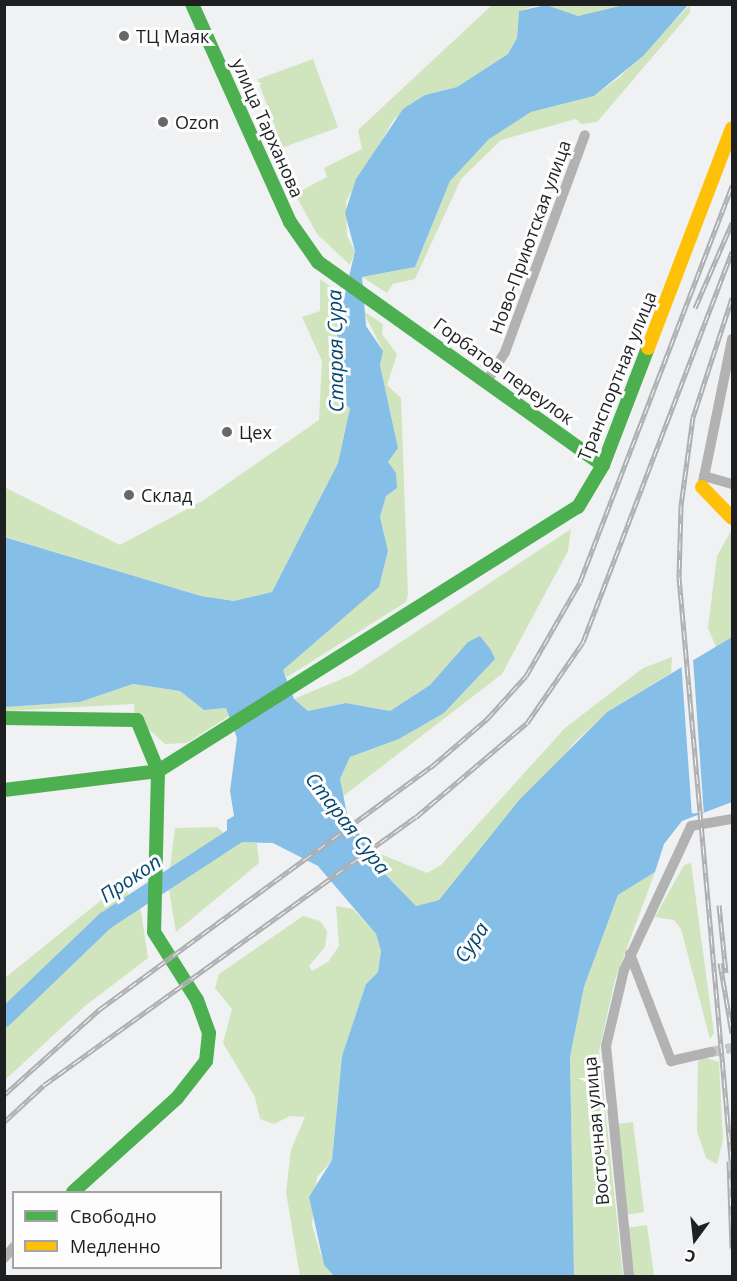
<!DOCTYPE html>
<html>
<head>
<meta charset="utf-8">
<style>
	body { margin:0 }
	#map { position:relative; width:737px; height:1281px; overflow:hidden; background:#eff1f3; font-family:"Open Sans",sans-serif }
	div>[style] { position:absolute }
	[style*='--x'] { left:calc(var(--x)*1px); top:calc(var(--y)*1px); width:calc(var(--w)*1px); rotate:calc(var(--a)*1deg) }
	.green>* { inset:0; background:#d0e5bd; transform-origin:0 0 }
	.water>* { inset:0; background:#85bfe8 }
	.pier>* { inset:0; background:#eff1f3; transform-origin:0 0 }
	.river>* { height:18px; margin:-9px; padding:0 9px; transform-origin:9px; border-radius:9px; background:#85bfe8 }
	.street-tunnel>* { height:10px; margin-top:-5px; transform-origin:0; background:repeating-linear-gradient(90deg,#c5c7c9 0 10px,transparent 0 15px) }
	.street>* { height:10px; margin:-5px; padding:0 5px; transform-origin:5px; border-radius:5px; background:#b3b2b2 }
	.fast>* { height:14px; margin:-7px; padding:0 7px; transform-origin:7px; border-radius:7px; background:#4caf50 }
	.slow>* { height:14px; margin:-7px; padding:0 7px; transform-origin:7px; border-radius:7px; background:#ffc107 }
	.rail>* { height:5px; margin-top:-2.5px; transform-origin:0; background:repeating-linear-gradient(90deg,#fdfdfe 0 9px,#aeafb0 0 18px); box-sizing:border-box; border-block:2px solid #aeafb0 }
	.dots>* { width:16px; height:16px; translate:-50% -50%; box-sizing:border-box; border:3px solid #fdfdfe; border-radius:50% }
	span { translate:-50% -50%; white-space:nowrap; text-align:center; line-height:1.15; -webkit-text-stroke:6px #fdfdfe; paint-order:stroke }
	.poi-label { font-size:18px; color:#1e1f21 }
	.left { translate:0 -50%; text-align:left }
	.street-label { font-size:18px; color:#1e1f21 }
	.water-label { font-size:20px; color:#04486e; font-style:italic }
	.frame { position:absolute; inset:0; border:6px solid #1e1f21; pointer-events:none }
	.legend { position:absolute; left:12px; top:1191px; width:210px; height:78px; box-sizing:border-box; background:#fdfdfe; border:2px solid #a4a4a6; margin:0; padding:8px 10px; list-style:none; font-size:18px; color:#1e1f21 }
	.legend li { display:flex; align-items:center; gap:12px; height:30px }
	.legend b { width:30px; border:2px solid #a4a4a6 }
	.north { position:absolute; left:665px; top:1209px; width:60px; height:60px; -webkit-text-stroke:4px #fdfdfe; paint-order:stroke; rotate:195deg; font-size:16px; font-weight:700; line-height:24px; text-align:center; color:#1e1f21 }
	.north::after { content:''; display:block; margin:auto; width:21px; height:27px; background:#1e1f21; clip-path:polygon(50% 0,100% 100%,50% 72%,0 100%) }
</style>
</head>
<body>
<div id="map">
	<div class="green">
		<div style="clip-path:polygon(492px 5px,537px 5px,519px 11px,517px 38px,508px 54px,457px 87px,425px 95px,394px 119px,346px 201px,347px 236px,355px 251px,350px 265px,317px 234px,295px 194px,327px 177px,324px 168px,362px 149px,358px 130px)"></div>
		<div style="clip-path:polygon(543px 5px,624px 5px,578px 16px)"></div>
		<div style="clip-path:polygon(690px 5px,690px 13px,597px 122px,581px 124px,576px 119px,501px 140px,461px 179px,415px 279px,393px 284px,387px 293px,362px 277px,415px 267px,450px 181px,489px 138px,531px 112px,594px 96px,620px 77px)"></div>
		<div style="left:313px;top:59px;width:73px;height:59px;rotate:70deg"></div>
		<div style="clip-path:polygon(320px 279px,342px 295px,336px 333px,345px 385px,336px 398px,350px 408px,338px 463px,272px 592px,234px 601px,201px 596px,5px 537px,4px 487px,120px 545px,204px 500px,319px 420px,322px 361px,302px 317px,320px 311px)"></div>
		<div style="clip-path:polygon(363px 311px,383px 324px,382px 334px,397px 354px,387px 385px,401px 398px,408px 595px,406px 602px,287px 677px,282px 670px,299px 652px,379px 587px,388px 551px,380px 517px,386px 496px,397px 488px,388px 462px,398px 448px,380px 365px,383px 351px)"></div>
		<div style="clip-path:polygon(571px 529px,568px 551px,502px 674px,342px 797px,340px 779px,350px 757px,399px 739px,444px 713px,495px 659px,479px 636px,430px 685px,390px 711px,346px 703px,308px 711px,294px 699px,351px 675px)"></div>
		<div style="clip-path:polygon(732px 529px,732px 637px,716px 647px,708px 628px,717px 556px)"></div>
		<div style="clip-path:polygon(672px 657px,671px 673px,607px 712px,575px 742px,439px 900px,416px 906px,381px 870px,373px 851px,427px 873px,441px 865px,565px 728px,643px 668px)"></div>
		<div style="clip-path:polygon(133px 684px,180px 691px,204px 710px,226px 708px,232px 714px,187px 743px,165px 744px,134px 716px,134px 704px,5px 711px,4px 707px,80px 702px)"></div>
		<div style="clip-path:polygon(217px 827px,233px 842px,257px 843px,259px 863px,176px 932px,168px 884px,175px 828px)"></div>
		<div style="clip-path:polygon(691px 863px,714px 1033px,710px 1039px,681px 929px,674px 920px,655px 917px,684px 865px)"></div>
		<div style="clip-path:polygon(655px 872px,615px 980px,599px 1051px,623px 1276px,574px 1276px,570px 1057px,584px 987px,618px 895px)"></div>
		<div style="clip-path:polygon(121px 884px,141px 911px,148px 958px,85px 1006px,5px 1080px,5px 978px)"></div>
		<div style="clip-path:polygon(336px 906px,353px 909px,376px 934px,381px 951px,378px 972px,366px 984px,342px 1056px,332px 1160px,317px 1177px,312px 1225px,324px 1265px,334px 1276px,300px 1276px,286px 1192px,291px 1150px,305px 1117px,290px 1116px,274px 1124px,260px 1119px,255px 1097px,223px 1043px,232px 1009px,215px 988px,219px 974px,303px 916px,320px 921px,327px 931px,325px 947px,309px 966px,312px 971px,328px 962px,339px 946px)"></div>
		<div style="clip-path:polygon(703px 1057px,719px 1062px,723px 1140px,717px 1164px,706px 1158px,697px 1131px,698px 1061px)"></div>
		<div style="left:633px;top:1122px;width:91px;height:20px;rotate:83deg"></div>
		<div style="left:647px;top:1225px;width:51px;height:20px;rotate:82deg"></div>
	</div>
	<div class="water">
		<div style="clip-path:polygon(546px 5px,578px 16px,624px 5px,688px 5px,643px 56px,594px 96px,531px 112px,489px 139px,450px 181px,415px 267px,362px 277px,366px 326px,383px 351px,380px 365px,398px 448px,388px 462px,396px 473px,397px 488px,386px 496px,380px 517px,388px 551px,379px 587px,283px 670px,294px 699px,308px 711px,346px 703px,390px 711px,430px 685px,468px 642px,480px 636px,491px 650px,495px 659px,444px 713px,399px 739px,350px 757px,340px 779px,347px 814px,381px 870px,416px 906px,439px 900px,520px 799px,607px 712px,732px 637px,732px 802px,682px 821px,664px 844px,655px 872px,618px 895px,584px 987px,570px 1057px,574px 1276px,334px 1276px,324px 1265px,309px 1197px,332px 1160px,342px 1056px,366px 984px,378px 972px,381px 951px,376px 934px,318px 866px,273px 843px,233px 842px,227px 834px,227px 820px,234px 816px,230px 791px,237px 738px,226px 708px,204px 710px,180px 691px,133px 684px,80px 702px,5px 707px,4px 537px,201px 596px,234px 601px,272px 592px,338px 463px,350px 408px,333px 397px,345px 385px,336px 333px,355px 251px,345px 213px,356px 179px,403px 109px,425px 95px,457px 87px,508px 54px,517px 38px,519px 11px)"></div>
	</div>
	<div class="pier">
		<div style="left:693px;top:659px;width:154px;height:12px;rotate:86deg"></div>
	</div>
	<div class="river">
		<div style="--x:4;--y:1018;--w:140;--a:-43.8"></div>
		<div style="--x:105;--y:921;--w:173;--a:-33.2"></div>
	</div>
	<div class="street-tunnel">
		<div style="--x:711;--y:1052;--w:21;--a:-11"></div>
	</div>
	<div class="street">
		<div style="--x:487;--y:381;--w:34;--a:-58"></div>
		<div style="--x:505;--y:352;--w:231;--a:-69.8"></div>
		<div style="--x:704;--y:476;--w:29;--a:16"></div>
		<div style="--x:702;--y:487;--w:151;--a:-78.5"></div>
		<div style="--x:630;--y:954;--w:115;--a:69"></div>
		<div style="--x:671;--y:1061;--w:41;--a:-12.7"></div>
		<div style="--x:4;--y:1258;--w:15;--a:-48"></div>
		<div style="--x:629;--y:1276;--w:231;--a:-95.7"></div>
		<div style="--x:606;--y:1046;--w:78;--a:-76.7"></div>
		<div style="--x:624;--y:970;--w:159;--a:-65"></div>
		<div style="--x:691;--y:826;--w:42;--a:-9.7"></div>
	</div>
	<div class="fast">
		<div style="--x:192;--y:4;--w:239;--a:65.8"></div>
		<div style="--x:290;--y:222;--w:49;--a:55"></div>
		<div style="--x:318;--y:262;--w:350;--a:35.5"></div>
		<div style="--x:4;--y:718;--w:133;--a:0.9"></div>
		<div style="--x:137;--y:720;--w:55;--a:67.6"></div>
		<div style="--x:158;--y:771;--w:161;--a:91.4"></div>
		<div style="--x:154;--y:932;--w:80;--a:57.7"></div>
		<div style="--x:197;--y:1000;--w:35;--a:70"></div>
		<div style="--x:209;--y:1033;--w:28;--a:96"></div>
		<div style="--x:206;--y:1061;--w:47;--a:128.1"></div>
		<div style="--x:177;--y:1098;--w:140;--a:137.9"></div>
		<div style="--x:4;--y:790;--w:155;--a:-7"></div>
		<div style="--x:158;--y:771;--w:496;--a:-32.2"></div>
		<div style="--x:578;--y:507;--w:49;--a:-59.2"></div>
		<div style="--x:603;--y:465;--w:125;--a:-69"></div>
	</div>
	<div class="slow">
		<div style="--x:648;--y:348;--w:235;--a:-69.1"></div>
		<div style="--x:702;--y:487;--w:43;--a:45.9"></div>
	</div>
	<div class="rail">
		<div style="--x:732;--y:298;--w:125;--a:108.1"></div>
		<div style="--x:693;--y:417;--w:90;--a:97.7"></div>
		<div style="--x:681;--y:506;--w:71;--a:91.6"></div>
		<div style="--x:679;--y:577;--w:595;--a:84.89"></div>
		<div style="--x:695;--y:308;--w:93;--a:-66.5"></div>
		<div style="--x:719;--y:905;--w:68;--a:84.1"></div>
		<div style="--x:720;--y:963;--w:71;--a:80.3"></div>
		<div style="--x:4;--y:1095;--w:129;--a:-41.9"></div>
		<div style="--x:100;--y:1009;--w:410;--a:-36.2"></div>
		<div style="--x:431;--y:767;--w:74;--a:-40.6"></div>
		<div style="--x:487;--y:719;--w:58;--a:-47.8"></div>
		<div style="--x:526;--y:676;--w:108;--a:-60.1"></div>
		<div style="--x:580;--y:582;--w:425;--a:-69"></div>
		<div style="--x:4;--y:1122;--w:54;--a:-42.8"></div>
		<div style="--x:44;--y:1085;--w:458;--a:-35.8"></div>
		<div style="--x:416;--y:817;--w:145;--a:-40.3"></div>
		<div style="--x:527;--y:723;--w:98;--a:-55.3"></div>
		<div style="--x:583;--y:642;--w:418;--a:-69.1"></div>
		<div style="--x:729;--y:1161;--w:87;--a:88"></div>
	</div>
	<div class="dots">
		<div style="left:124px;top:36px;background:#67686a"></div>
		<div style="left:163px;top:122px;background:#67686a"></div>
		<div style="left:227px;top:432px;background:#67686a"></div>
		<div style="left:129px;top:495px;background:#67686a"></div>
	</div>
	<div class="poi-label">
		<span class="left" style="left:136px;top:36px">ТЦ Маяк</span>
		<span class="left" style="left:175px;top:122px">Ozon</span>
		<span class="left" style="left:239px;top:432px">Цех</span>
		<span class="left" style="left:141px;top:495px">Склад</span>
	</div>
	<div class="street-label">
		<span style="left:268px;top:128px;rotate:66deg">улица Тарханова</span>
		<span style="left:530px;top:237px;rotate:-70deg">Ново-Приютская улица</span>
		<span style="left:504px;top:371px;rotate:36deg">Горбатов переулок</span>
		<span style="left:617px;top:376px;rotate:-68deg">Транспортная улица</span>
		<span style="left:596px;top:1131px;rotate:-95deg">Восточная улица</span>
	</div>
	<div class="water-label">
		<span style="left:335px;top:351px;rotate:-91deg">Старая Сура</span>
		<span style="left:348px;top:823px;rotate:52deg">Старая Сура</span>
		<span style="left:130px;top:878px;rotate:-34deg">Прокоп</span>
		<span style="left:471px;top:942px;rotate:-56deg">Сура</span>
	</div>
	<div class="frame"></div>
	<ul class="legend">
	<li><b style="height:8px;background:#4caf50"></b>Свободно</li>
	<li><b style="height:8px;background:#ffc107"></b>Медленно</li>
	</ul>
	<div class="north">С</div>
</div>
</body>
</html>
